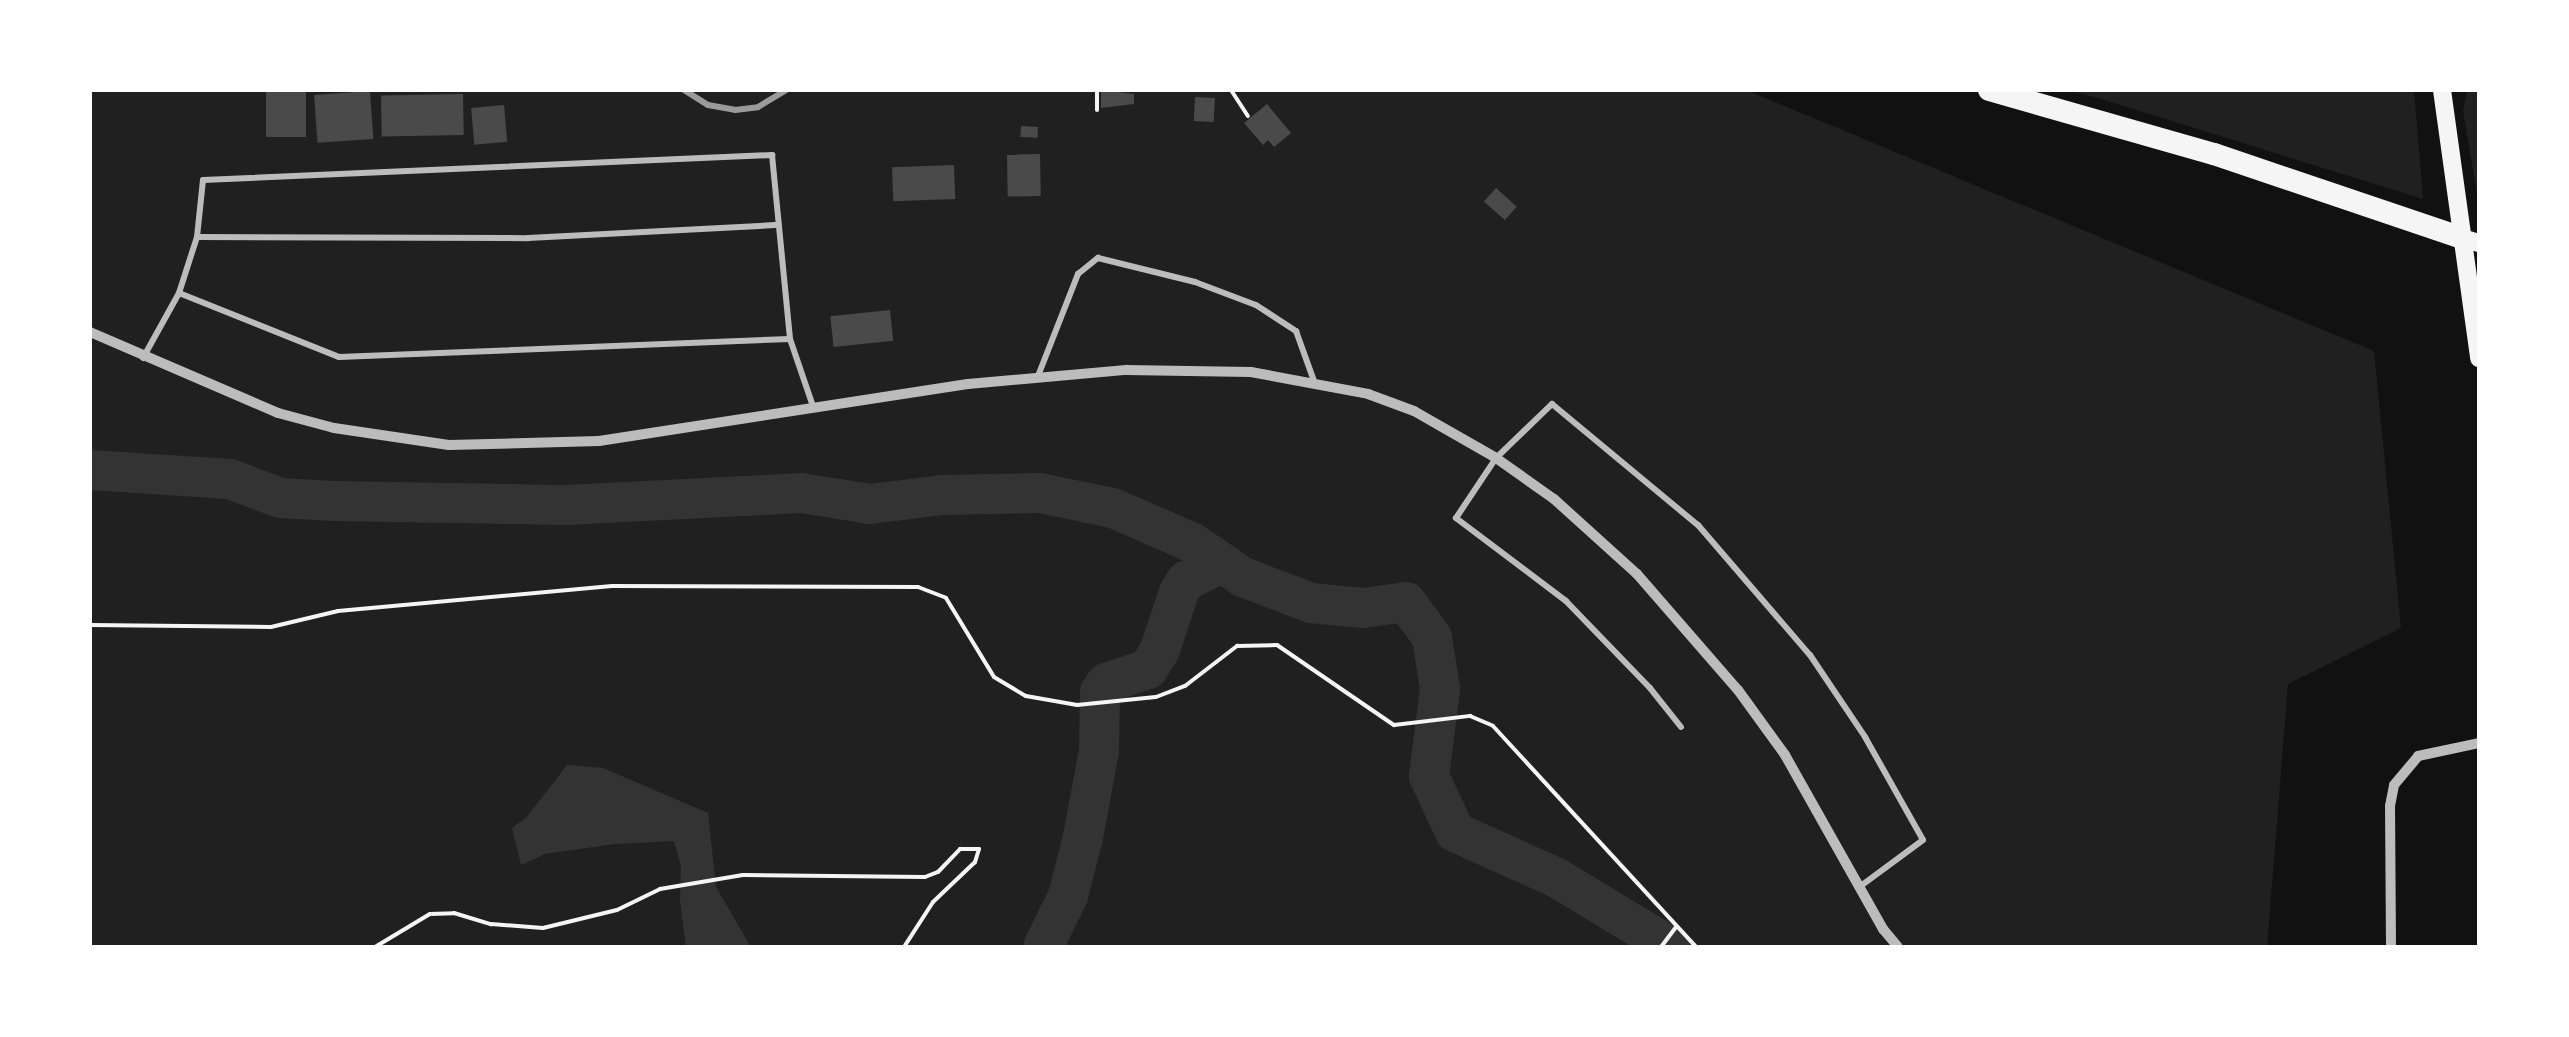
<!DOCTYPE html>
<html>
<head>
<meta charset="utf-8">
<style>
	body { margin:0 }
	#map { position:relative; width:2569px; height:1037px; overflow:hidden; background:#111; font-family:"Golos Text",sans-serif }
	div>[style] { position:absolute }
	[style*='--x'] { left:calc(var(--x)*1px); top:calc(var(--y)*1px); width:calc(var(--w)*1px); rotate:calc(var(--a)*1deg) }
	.green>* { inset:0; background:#202020 }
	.water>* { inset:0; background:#333 }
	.river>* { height:40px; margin:-20px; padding:0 20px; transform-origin:20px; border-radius:20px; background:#333 }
	.building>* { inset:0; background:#4a4a4a; transform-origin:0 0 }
	.path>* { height:4px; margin:-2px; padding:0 2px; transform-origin:2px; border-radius:2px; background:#f5f5f5 }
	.service>* { height:6px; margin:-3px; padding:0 3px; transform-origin:3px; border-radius:3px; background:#bcbcbc }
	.minor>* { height:10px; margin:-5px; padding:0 5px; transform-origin:5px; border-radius:5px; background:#bcbcbc }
	.secondary>* { height:18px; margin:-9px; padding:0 9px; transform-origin:9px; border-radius:9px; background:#f5f5f5 }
	.motorway>* { height:22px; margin:-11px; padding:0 11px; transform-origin:11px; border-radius:11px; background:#f5f5f5 }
	.rail>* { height:6px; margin:-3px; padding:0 3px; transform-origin:3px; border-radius:3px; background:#9a9a9a }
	span { translate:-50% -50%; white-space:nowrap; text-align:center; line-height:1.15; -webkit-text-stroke:9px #fff; paint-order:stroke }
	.frame { position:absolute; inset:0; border:92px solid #fff; pointer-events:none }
</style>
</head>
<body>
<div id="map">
	<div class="green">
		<div style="clip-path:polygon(90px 90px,1746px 90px,2374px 351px,2401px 628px,2288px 684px,2267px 947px,90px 947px)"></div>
		<div style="clip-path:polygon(2067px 90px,2414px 90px,2423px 199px,2101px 99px)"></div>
		<div style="clip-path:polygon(2467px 90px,2479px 90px,2479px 204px,2463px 111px)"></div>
	</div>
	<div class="water">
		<div style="clip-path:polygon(567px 765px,603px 768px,708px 813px,716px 887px,751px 947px,686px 947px,680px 901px,681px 867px,674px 841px,615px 844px,545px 854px,521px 865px,512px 828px,527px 817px)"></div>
	</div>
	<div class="river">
		<div style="--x:90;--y:470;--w:140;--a:3.7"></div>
		<div style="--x:230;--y:479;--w:53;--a:20.8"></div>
		<div style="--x:280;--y:498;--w:54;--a:3.2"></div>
		<div style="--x:334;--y:501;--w:232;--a:1"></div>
		<div style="--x:566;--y:505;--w:235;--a:-2.9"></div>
		<div style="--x:801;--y:493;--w:70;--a:9.1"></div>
		<div style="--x:870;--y:504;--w:73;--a:-7.1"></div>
		<div style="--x:942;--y:495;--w:98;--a:-1.2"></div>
		<div style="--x:1040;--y:493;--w:75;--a:11.6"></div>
		<div style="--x:1113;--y:508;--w:87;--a:23.6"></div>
		<div style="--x:1193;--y:543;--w:60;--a:34.2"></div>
		<div style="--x:1243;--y:577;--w:73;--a:20.9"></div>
		<div style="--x:1311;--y:603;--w:52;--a:5.5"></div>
		<div style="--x:1363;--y:608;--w:43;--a:-7.9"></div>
		<div style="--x:1406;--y:602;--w:44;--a:53.4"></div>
		<div style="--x:1432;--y:637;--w:53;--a:81.3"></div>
		<div style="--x:1440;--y:689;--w:88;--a:97.2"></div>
		<div style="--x:1429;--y:776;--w:62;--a:65.1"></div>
		<div style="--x:1455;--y:832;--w:112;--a:24.3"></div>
		<div style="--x:1557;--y:878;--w:133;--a:31.2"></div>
		<div style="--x:1043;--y:947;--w:57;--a:-63.9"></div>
		<div style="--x:1068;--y:896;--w:61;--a:-75.7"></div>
		<div style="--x:1083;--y:837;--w:87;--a:-79.5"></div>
		<div style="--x:1099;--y:751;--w:59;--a:-89"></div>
		<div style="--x:1100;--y:692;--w:11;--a:-56"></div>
		<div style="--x:1106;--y:683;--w:44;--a:-18.4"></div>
		<div style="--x:1148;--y:669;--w:22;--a:-58"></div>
		<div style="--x:1160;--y:650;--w:61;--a:-71.9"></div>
		<div style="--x:1179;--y:592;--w:13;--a:-58"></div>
		<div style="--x:1186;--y:581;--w:27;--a:-27"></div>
		<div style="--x:1210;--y:569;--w:14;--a:-86"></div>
	</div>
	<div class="building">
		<div style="left:266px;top:90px;width:40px;height:47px"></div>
		<div style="clip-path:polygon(1101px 90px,1134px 94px,1134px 104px,1101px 108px)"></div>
		<div style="left:370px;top:91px;width:48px;height:56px;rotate:86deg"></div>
		<div style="left:463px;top:94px;width:41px;height:82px;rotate:89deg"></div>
		<div style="left:1195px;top:97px;width:20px;height:24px;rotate:3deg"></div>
		<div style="clip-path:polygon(1267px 104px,1291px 133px,1274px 147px,1268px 140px,1263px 145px,1244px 123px)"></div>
		<div style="left:504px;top:105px;width:37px;height:33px;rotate:85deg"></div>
		<div style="left:1021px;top:126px;width:17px;height:11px;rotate:3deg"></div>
		<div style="left:1040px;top:154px;width:42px;height:33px;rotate:89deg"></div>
		<div style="left:954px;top:165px;width:34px;height:62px;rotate:88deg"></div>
		<div style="left:1496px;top:188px;width:28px;height:18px;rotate:42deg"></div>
		<div style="left:890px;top:310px;width:31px;height:60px;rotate:84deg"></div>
	</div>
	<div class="path">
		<div style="--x:1097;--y:90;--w:20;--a:90"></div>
		<div style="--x:1231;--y:90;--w:31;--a:57"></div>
		<div style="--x:90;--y:625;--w:181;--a:0.6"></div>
		<div style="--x:271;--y:627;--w:69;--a:-13.4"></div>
		<div style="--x:338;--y:611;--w:275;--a:-5.2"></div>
		<div style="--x:612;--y:586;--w:306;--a:0.2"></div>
		<div style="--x:918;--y:587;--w:30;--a:21"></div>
		<div style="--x:946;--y:598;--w:92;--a:58.7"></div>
		<div style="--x:994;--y:677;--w:37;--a:31"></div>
		<div style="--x:1026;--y:696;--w:52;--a:10"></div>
		<div style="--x:1077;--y:705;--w:79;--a:-5.8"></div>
		<div style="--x:1156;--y:697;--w:31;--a:-21"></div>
		<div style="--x:1185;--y:686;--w:66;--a:-37.6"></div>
		<div style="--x:1237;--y:646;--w:40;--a:-1.4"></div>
		<div style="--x:1277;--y:645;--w:142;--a:34.4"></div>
		<div style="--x:1394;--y:725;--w:77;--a:-6.8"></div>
		<div style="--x:1470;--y:716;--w:25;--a:23"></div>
		<div style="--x:1493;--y:726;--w:300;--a:47.4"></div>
		<div style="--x:375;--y:947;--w:64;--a:-31"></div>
		<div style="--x:430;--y:914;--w:24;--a:-2"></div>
		<div style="--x:454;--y:913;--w:39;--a:17"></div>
		<div style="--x:491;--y:924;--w:52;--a:4.4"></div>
		<div style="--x:543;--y:928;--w:76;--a:-13.7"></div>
		<div style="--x:617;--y:910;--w:48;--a:-26"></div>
		<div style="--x:660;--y:889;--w:84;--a:-9.6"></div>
		<div style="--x:743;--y:875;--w:182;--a:0.6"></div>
		<div style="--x:925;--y:877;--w:14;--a:-21"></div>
		<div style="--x:938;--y:872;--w:32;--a:-46"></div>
		<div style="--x:960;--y:849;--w:19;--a:0"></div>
		<div style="--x:979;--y:849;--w:14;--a:107"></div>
		<div style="--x:975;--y:862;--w:58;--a:136.4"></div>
		<div style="--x:933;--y:902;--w:54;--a:122.8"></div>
		<div style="--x:1661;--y:947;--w:25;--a:-53"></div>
	</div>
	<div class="service">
		<div style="--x:197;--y:237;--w:331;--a:0.2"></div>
		<div style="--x:528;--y:238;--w:251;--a:-3"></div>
		<div style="--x:179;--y:293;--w:59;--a:-72.2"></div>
		<div style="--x:197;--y:237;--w:57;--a:-84"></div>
		<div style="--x:203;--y:180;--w:570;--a:-2.52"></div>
		<div style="--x:772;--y:155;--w:185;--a:84.4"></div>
		<div style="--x:143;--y:358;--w:74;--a:-61"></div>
		<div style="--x:179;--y:293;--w:172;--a:21.8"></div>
		<div style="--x:339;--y:357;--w:451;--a:-2.3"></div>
		<div style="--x:790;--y:339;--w:71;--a:71.1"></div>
		<div style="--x:1038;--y:376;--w:110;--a:-68.6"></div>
		<div style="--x:1078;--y:274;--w:26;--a:-39"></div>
		<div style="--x:1098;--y:258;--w:100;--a:13.9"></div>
		<div style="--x:1195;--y:282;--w:65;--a:20.7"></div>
		<div style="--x:1256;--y:305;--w:48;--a:33"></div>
		<div style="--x:1296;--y:331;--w:53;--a:70.2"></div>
		<div style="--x:1681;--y:727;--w:50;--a:-128.5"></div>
		<div style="--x:1650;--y:688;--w:121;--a:-134"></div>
		<div style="--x:1566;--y:601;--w:138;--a:-143"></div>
		<div style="--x:1456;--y:518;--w:72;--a:-56.3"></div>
		<div style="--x:1496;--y:458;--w:78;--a:-44"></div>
		<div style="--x:1552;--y:404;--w:190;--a:39.7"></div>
		<div style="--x:1698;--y:525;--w:172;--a:49.3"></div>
		<div style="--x:1810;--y:655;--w:99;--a:56.1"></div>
		<div style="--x:1865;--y:737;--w:118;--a:60.6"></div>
		<div style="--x:1923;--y:840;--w:76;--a:143.6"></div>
	</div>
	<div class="minor">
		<div style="--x:90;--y:332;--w:205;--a:23.3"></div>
		<div style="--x:278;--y:413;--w:58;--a:15"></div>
		<div style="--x:334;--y:428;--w:116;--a:8.4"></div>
		<div style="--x:449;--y:445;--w:150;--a:-1.5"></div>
		<div style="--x:599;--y:441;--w:373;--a:-8.8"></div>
		<div style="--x:968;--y:384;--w:159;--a:-5.1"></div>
		<div style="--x:1126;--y:370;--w:125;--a:0.9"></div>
		<div style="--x:1251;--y:372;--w:119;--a:10.6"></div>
		<div style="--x:1368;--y:394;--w:49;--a:20.3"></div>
		<div style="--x:1414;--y:411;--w:95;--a:29.8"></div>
		<div style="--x:1496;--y:458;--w:71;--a:35.3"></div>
		<div style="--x:1554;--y:499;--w:112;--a:42.1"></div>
		<div style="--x:1637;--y:574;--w:154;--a:49"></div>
		<div style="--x:1738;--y:690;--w:80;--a:54.1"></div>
		<div style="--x:1785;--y:755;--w:200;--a:60.6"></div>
		<div style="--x:1883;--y:929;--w:23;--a:50"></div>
		<div style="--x:2391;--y:947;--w:141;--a:-90.4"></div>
		<div style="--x:2390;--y:806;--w:21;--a:-79"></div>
		<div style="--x:2394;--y:785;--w:38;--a:-50"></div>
		<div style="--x:2418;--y:756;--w:62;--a:-12"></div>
	</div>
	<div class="secondary">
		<div style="--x:2442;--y:90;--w:271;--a:82.1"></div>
		<div style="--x:2459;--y:237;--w:21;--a:17"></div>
	</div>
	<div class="motorway">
		<div style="--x:1989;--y:90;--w:234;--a:15.9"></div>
		<div style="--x:2214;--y:154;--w:259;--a:18.7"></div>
	</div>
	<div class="rail">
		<div style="--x:684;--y:90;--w:28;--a:32"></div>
		<div style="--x:708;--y:105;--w:27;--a:10"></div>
		<div style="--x:735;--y:110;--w:23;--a:-7"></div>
		<div style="--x:758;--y:107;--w:33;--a:-31"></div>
	</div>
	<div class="frame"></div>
</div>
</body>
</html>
